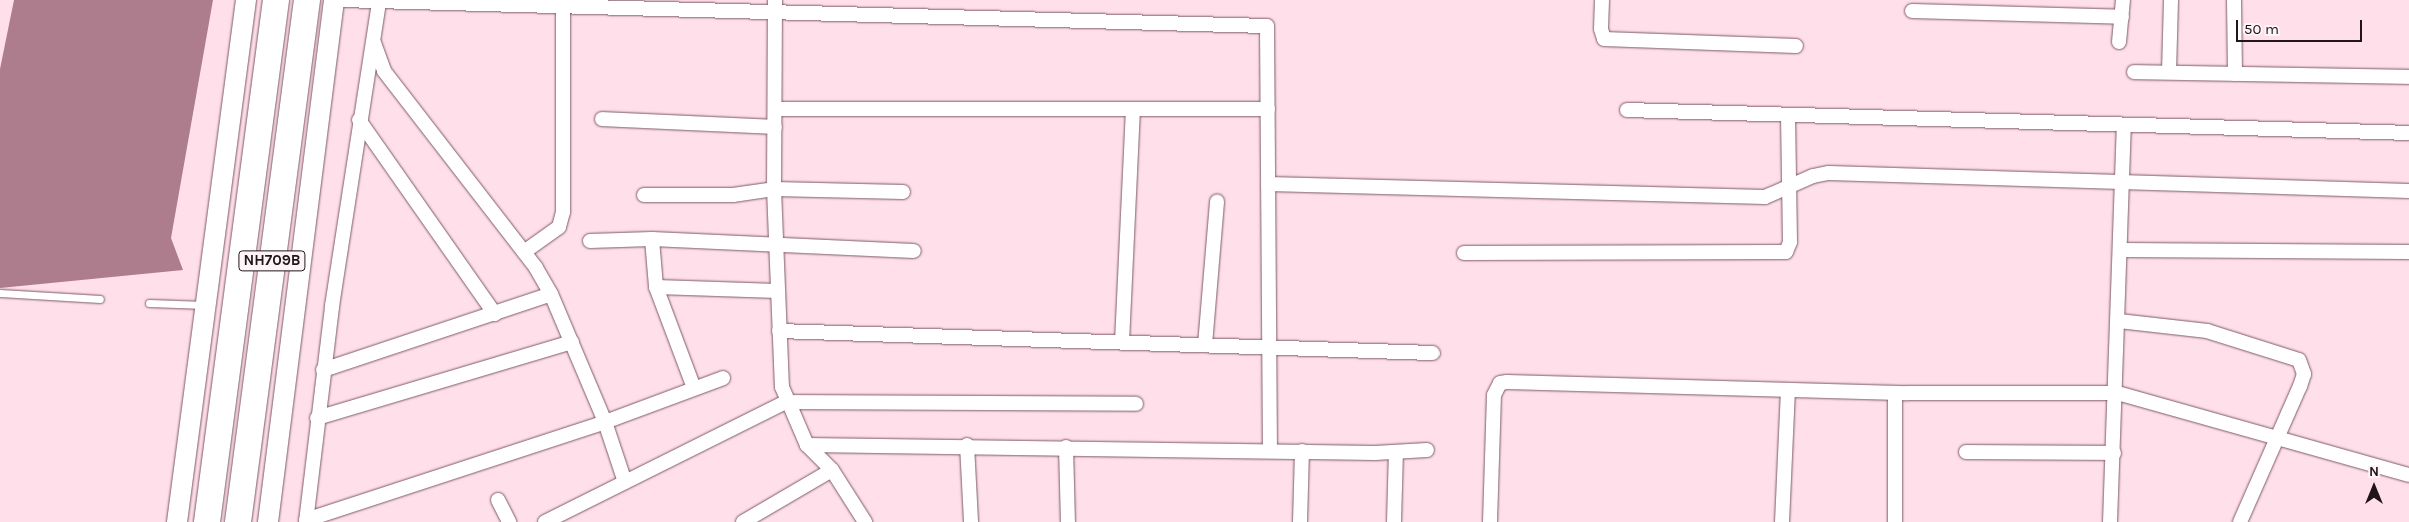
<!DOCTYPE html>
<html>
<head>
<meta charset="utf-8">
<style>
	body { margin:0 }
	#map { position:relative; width:2409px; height:522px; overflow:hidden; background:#ffdfe9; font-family:Karla,sans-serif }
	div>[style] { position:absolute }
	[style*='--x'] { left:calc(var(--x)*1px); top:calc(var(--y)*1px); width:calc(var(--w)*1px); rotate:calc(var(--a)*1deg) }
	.water>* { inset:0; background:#ad7c8d }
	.roads { filter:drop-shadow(0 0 1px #7d5b67) drop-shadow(0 0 1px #7d5b67) }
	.lane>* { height:7px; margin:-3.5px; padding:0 3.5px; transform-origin:3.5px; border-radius:3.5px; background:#fff }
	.street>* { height:14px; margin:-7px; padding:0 7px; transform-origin:7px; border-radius:7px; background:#fff }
	.secondary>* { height:20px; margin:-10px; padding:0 10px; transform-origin:10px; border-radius:10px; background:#fff }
	.highway>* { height:26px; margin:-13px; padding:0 13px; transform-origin:13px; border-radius:13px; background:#fff }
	span { translate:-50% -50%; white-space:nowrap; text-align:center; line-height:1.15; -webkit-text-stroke:4px #fcf4f6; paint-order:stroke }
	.shield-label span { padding:1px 4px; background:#fcf4f6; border:1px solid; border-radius:4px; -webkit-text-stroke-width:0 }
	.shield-label { font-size:15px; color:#22151a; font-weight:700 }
	.north { position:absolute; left:2349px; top:462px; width:50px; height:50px; -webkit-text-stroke:4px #fcf4f6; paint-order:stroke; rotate:0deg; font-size:14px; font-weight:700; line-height:20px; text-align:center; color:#22151a }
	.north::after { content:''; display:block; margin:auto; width:18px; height:22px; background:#22151a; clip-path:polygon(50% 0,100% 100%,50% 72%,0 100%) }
	.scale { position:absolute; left:2236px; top:20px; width:126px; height:22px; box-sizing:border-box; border:2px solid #22151a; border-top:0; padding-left:6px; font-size:15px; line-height:18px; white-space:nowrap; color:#22151a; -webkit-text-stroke:4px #fcf4f6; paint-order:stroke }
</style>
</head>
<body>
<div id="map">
	<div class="water">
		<div style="clip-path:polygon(14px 0,213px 0,171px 238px,183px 270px,0 288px,0 69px)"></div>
	</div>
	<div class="roads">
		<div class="lane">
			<div style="--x:0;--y:293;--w:100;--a:3.4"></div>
			<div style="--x:149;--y:303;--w:56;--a:2"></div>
		</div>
		<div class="street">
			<div style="--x:341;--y:0;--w:926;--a:1.61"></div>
			<div style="--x:1267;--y:26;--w:425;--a:89.6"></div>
			<div style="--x:775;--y:0;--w:189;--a:90.3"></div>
			<div style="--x:774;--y:189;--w:198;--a:87.7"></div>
			<div style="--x:782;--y:387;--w:63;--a:66.7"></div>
			<div style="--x:807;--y:445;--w:35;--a:45"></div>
			<div style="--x:832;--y:470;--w:62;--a:57.6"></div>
			<div style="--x:1602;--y:0;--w:29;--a:92"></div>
			<div style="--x:1601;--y:29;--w:10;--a:73"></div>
			<div style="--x:1604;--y:39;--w:192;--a:2.1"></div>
			<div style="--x:2234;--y:0;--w:74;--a:89.2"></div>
			<div style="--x:1912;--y:11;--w:210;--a:1.6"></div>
			<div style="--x:2119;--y:42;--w:42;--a:-84.6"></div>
			<div style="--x:374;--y:43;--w:30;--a:70"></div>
			<div style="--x:384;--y:71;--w:249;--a:52.3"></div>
			<div style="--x:536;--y:268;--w:30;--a:60"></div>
			<div style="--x:551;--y:294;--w:139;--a:67.1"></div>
			<div style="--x:605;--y:422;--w:63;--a:71.6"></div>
			<div style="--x:2134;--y:72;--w:275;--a:1"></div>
			<div style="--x:2169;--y:72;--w:72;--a:-88.4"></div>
			<div style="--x:775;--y:109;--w:493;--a:0"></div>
			<div style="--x:1627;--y:110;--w:782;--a:1.68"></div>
			<div style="--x:602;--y:119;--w:173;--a:2.6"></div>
			<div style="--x:359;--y:120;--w:237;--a:55"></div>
			<div style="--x:1268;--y:184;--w:497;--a:1.5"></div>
			<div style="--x:1765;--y:197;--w:52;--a:-23.6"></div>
			<div style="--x:1813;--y:176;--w:16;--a:-11"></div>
			<div style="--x:1829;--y:173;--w:580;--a:1.78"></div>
			<div style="--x:644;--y:195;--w:89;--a:0"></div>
			<div style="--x:733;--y:195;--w:41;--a:-8.3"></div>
			<div style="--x:774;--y:189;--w:129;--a:1.3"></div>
			<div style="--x:652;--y:239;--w:48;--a:85.2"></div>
			<div style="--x:656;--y:287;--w:108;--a:69.4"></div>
			<div style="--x:590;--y:241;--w:62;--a:-1.8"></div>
			<div style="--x:652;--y:239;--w:262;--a:2.6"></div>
			<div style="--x:2121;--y:250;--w:288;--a:0.4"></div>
			<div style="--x:524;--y:252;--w:43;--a:-35.5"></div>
			<div style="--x:559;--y:227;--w:16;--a:-75"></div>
			<div style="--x:563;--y:212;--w:208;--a:-90"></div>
			<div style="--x:1464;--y:253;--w:322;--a:-0.2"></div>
			<div style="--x:1786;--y:252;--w:11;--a:-68"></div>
			<div style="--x:1790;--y:242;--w:127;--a:-90.9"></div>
			<div style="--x:656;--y:287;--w:122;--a:1.9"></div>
			<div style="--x:2119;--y:321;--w:89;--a:6.5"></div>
			<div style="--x:2207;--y:331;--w:96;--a:17.5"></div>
			<div style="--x:2299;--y:360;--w:15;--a:70"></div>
			<div style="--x:2304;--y:374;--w:13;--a:108"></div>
			<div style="--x:2300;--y:386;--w:149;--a:113.8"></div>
			<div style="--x:779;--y:331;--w:654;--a:1.93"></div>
			<div style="--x:1122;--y:342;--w:233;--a:-87.3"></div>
			<div style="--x:1205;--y:345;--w:144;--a:-85.2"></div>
			<div style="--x:323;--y:370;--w:240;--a:-18.4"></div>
			<div style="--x:1895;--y:393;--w:129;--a:90"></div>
			<div style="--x:317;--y:418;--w:266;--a:-16.6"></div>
			<div style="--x:807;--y:445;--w:568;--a:0.81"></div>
			<div style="--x:1375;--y:453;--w:52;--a:-3.3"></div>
			<div style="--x:967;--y:445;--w:77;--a:87"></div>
			<div style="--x:1066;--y:447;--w:75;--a:88.5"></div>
			<div style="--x:1966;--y:452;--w:148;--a:0.4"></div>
			<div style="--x:498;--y:500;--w:25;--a:63"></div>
			<div style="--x:306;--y:520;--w:315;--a:-18.1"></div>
			<div style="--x:605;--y:422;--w:126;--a:-20.4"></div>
			<div style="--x:306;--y:522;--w:218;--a:-83.1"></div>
			<div style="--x:332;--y:306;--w:307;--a:-81.2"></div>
			<div style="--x:545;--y:522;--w:269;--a:-26.5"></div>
			<div style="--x:786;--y:402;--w:350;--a:0.3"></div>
			<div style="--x:743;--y:522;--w:103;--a:-30.3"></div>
			<div style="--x:1300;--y:522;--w:71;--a:-88.4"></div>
			<div style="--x:1394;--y:522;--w:70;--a:-88.4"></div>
			<div style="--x:1490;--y:522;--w:127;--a:-88.2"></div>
			<div style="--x:1494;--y:395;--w:13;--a:-63"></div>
			<div style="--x:1500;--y:383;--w:7;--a:-8"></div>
			<div style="--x:1507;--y:382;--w:401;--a:1.6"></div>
			<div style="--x:1908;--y:393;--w:209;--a:0"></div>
			<div style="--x:2117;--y:393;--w:303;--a:15.7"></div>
			<div style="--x:1782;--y:522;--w:132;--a:-87.4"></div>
			<div style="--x:2110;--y:522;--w:397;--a:-88"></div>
		</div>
		<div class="secondary">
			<div style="--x:177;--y:522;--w:527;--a:-82.47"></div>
			<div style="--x:268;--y:522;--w:526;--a:-82.79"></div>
		</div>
		<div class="highway">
			<div style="--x:207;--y:522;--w:527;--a:-82.47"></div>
			<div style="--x:238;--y:522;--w:527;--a:-82.47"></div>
		</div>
	</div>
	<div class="shield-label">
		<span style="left:272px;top:261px">NH709B</span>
	</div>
	<div class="north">N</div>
	<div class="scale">50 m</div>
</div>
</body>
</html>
